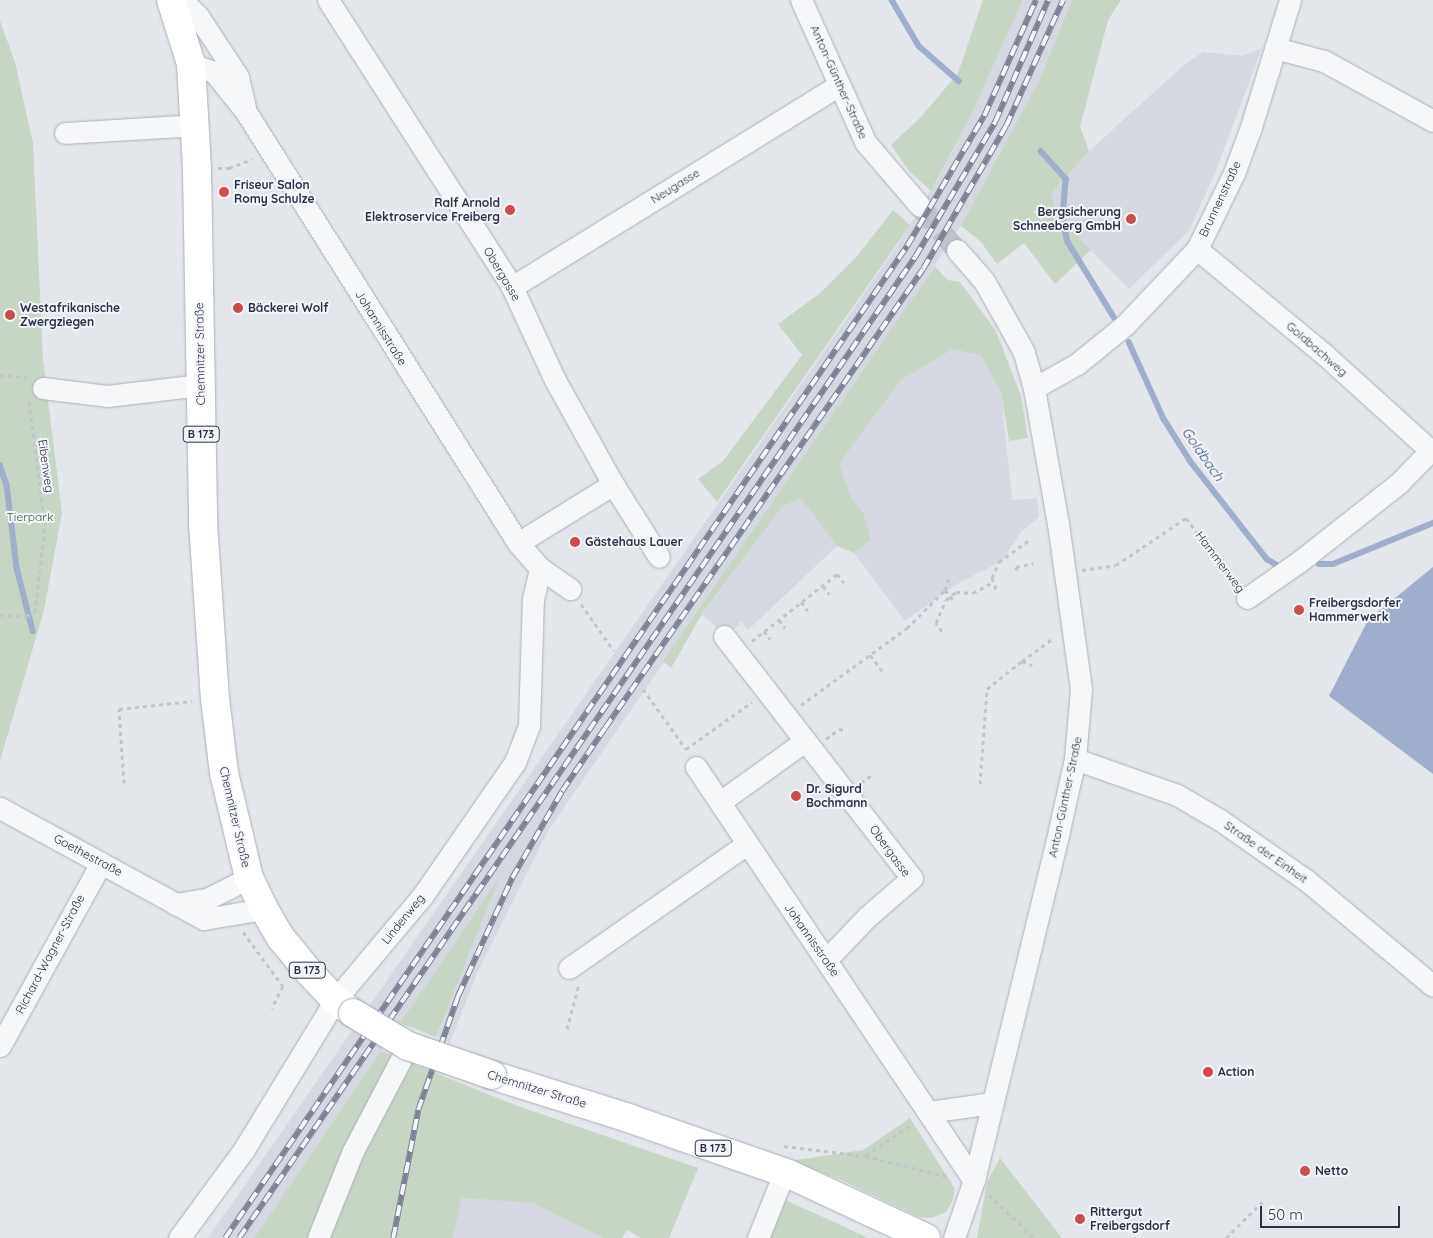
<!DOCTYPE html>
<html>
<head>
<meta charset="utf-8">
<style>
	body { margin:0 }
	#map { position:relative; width:1433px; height:1238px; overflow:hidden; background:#e3e6eb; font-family:Quicksand,sans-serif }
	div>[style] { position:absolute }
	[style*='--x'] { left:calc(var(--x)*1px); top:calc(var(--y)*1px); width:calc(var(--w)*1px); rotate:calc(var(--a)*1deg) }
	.built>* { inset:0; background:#d5d8e0 }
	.green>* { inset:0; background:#c7d5c5 }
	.water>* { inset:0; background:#9fafcb }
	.stream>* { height:5.5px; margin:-2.75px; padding:0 2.75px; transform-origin:2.75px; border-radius:2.75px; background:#9fafcb }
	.minor-tunnel>* { height:21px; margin-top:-10.5px; transform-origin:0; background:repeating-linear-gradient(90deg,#bec2ca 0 21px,transparent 0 32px) }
	.path>* { height:3px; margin-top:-1.5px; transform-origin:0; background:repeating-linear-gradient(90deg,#c1c4ca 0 4px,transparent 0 8px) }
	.roads { filter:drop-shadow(0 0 1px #acb0b9) drop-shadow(0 0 1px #acb0b9) }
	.minor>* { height:21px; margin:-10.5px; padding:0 10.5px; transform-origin:10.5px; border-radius:10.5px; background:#f6f7f9 }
	.major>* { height:28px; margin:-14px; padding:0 14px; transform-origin:14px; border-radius:14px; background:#fff }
	.rail>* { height:5.5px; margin-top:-2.75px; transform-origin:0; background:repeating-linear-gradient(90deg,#f3f5f8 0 11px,#7d8395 0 22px); box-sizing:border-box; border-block:1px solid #7d8395 }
	.bridges { filter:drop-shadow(0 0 1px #a3a8b7) drop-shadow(0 0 1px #a3a8b7) }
	.major-bridge>* { height:28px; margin:-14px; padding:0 14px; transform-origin:14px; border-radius:14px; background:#fff }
	.dots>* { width:14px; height:14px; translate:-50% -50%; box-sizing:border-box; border:2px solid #f3f5f8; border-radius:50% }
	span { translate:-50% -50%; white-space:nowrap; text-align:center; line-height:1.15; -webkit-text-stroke:4px #f3f5f8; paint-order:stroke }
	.shield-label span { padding:1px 4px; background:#f3f5f8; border:1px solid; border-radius:4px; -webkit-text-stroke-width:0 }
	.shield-label { font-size:11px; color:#2b3144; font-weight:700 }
	.street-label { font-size:12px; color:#2b3144 }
	.poi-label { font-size:12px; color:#2b3144; font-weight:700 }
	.left { translate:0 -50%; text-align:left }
	.right { translate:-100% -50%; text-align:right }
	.park-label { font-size:12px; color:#3b6038 }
	.water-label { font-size:14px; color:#354b78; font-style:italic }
	.scale { position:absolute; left:1260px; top:1206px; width:140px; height:22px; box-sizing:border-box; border:2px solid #2b3144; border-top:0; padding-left:6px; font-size:15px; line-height:18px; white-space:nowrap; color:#2b3144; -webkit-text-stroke:4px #f3f5f8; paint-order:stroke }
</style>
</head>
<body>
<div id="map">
	<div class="built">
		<div style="clip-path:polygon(1023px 0,1072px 0,1039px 81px,974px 206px,894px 327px,548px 831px,478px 971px,450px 1043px,436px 1037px,499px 878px,254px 1238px,208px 1238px,897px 246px,937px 181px,971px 115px)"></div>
		<div style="clip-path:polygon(1262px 48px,1215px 173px,1189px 231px,1129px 289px,1060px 219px,1051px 194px,1089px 151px,1184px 65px,1203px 52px,1243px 56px)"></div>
		<div style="clip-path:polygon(953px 349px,981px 356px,1001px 392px,1012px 500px,1037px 498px,1039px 517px,1021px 532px,1002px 561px,955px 585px,905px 621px,854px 553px,871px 540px,864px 514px,851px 497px,839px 464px,901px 380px)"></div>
		<div style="clip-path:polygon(801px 497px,837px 546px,748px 630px,741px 621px,728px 637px,702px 615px,783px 506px)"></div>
		<div style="clip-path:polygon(462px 1198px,532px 1203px,603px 1238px,453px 1238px)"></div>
	</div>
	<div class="green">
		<div style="clip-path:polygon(983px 0,1023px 0,971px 115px,931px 191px,909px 171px,891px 145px,921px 117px,958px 73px)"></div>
		<div style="clip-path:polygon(1072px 0,1121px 0,1108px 20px,1080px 127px,1089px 151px,1051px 194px,1060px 219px,1091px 250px,1055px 284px,1024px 243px,997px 264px,981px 242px,961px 226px,1039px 81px)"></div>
		<div style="clip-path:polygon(0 21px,15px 62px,33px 143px,43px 360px,62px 513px,44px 610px,0 761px)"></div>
		<div style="clip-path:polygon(893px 210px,910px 225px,717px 502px,698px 479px,723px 461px,802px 355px,778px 324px,819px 294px,858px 255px)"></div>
		<div style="clip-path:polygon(935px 266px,947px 280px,960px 282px,996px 331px,1021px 396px,1028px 438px,1009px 441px,1001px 392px,981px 356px,953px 349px,901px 380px,839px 464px,851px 497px,864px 514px,871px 540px,854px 553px,837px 546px,801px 498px,783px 506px,702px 614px,671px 668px,663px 661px)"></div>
		<div style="clip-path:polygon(500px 876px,436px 1037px,400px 1023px,424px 988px)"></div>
		<div style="clip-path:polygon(381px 1051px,515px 1105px,698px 1168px,669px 1238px,641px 1238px,627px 1230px,622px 1238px,603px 1238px,532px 1203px,462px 1198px,453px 1238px,254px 1238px)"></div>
		<div style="clip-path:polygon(910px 1118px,955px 1189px,952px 1202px,946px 1212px,931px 1218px,919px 1217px,841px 1180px,790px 1161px,863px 1150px)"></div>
		<div style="clip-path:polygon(1000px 1158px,1062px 1238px,977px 1238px,987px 1182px)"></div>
		<div style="clip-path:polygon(776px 1196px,834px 1222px,868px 1238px,758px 1238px)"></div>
	</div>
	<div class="water">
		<div style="clip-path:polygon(1433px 567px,1433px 774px,1329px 696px,1368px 620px)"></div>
	</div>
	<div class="stream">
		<div style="--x:892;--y:0;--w:53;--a:59.6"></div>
		<div style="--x:919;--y:46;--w:53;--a:41.2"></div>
		<div style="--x:1041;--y:151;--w:38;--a:48"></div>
		<div style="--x:1066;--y:179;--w:40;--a:94.3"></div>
		<div style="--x:1063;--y:219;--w:24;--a:78"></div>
		<div style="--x:1068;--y:242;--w:88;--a:58.5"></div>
		<div style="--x:1129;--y:342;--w:85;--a:65.6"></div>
		<div style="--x:1164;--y:419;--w:51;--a:57.9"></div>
		<div style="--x:1191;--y:462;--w:123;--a:51.9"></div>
		<div style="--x:1267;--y:559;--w:12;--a:31"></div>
		<div style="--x:0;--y:465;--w:21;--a:71"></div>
		<div style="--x:7;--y:485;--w:84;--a:83.1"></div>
		<div style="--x:17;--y:568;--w:65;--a:75.7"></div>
		<div style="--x:1319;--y:564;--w:14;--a:0"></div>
		<div style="--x:1333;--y:564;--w:108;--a:-22.3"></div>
	</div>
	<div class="minor-tunnel">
		<div style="--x:920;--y:206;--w:57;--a:49.9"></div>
	</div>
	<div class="path">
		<div style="--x:218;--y:168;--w:11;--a:0"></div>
		<div style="--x:229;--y:168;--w:25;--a:-21"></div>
		<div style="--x:0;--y:375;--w:27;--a:4"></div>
		<div style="--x:1017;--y:570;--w:3;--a:-108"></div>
		<div style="--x:1016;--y:567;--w:18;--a:-13"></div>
		<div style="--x:1082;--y:570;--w:34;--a:-8"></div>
		<div style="--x:1116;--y:565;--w:84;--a:-33.9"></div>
		<div style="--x:1186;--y:518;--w:83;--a:52.9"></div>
		<div style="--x:823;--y:586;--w:10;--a:53"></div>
		<div style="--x:996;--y:589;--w:12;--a:-110"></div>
		<div style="--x:992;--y:578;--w:17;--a:-66"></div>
		<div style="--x:999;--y:562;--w:37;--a:-36"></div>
		<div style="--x:945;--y:590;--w:16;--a:50"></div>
		<div style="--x:801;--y:602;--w:11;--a:52"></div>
		<div style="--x:581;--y:604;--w:57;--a:54.9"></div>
		<div style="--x:0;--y:615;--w:26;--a:2"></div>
		<div style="--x:26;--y:616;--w:10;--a:-24"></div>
		<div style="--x:35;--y:612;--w:88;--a:-83.4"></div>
		<div style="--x:45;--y:525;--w:124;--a:-97.4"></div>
		<div style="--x:779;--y:620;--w:10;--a:53"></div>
		<div style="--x:764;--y:631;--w:10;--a:53"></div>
		<div style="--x:942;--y:631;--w:10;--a:-127"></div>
		<div style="--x:936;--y:623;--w:25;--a:-67"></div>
		<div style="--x:946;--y:600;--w:13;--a:-39"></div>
		<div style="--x:956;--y:592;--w:17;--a:3"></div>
		<div style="--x:973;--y:593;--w:21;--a:-29"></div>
		<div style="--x:752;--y:641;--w:108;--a:-38.2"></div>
		<div style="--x:837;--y:574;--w:11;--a:52"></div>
		<div style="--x:870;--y:655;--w:23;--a:52"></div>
		<div style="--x:1022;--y:661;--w:39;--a:-36"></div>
		<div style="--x:643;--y:689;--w:74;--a:54.4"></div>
		<div style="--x:801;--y:705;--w:131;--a:-36"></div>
		<div style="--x:907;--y:628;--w:54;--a:-45"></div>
		<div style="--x:945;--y:590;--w:14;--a:-73"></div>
		<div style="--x:826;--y:739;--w:16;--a:-38"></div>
		<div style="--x:839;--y:729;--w:6;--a:9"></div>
		<div style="--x:686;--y:749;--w:81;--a:-35.5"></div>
		<div style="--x:124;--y:783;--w:74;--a:-93.9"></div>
		<div style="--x:119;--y:709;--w:73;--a:-6.3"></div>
		<div style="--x:861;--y:783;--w:15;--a:-37"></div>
		<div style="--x:980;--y:784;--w:95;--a:-85.8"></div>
		<div style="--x:987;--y:689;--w:45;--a:-38.7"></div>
		<div style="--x:1022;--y:661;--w:11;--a:22"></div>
		<div style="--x:243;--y:932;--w:67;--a:53.5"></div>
		<div style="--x:283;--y:986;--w:25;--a:117"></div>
		<div style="--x:567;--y:1029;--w:47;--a:-75.1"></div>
		<div style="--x:784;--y:1146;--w:82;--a:7"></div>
		<div style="--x:865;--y:1156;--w:87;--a:14"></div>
		<div style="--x:866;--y:1155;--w:55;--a:-34"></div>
		<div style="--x:989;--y:1195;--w:63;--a:43.1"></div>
		<div style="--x:1226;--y:1238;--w:51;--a:-45"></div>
	</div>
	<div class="roads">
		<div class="minor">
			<div style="--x:182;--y:0;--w:23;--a:45"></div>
			<div style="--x:198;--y:16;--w:73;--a:56.7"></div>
			<div style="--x:238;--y:77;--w:31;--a:77"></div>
			<div style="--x:328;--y:0;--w:341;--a:57.3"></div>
			<div style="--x:512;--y:287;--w:102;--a:65.2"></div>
			<div style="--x:555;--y:380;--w:119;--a:60.9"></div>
			<div style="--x:613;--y:484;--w:86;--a:57.8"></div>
			<div style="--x:801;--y:0;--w:157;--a:65.6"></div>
			<div style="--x:866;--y:143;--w:83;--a:49.4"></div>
			<div style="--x:1275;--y:48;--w:51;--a:14.9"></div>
			<div style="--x:1324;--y:61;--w:124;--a:28.8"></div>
			<div style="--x:191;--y:64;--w:24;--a:19"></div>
			<div style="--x:214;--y:72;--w:51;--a:51.3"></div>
			<div style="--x:246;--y:112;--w:510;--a:57.74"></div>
			<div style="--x:518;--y:543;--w:33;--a:49"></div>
			<div style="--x:540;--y:568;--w:37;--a:35"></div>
			<div style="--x:65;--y:133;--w:130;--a:-3.5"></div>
			<div style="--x:1197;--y:249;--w:165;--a:39.6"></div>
			<div style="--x:1324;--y:354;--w:147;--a:42.2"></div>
			<div style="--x:512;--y:287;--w:384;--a:-31.7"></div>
			<div style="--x:43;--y:388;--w:64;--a:7.1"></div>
			<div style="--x:107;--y:396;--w:94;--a:-6.7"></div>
			<div style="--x:1034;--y:388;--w:49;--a:-29.2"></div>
			<div style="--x:1077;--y:364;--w:62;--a:-39.1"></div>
			<div style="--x:1125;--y:325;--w:105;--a:-46.5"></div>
			<div style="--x:1197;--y:249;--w:85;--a:-64"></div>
			<div style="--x:1234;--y:173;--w:49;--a:-69.7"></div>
			<div style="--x:1251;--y:127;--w:133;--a:-72.9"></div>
			<div style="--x:518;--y:543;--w:112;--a:-31.8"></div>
			<div style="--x:1247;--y:598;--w:65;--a:-34.9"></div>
			<div style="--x:1300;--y:561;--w:126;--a:-38.2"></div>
			<div style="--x:1399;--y:483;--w:45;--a:-45.9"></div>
			<div style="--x:724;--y:636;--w:306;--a:52.2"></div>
			<div style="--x:912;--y:878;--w:60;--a:139.1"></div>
			<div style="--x:867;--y:917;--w:59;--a:133.6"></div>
			<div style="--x:1075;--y:759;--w:108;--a:19.4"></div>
			<div style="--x:1177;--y:795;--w:50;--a:30.2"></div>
			<div style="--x:1220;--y:820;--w:105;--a:34.9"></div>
			<div style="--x:1306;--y:880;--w:165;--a:39.8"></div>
			<div style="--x:696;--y:767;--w:498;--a:56.1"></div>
			<div style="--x:720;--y:802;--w:105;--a:-35.7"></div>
			<div style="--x:0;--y:808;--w:232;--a:28.6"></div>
			<div style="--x:204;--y:919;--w:61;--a:-9.5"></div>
			<div style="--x:175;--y:904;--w:32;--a:-9"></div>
			<div style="--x:207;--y:899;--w:47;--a:-26.6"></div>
			<div style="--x:569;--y:968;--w:217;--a:-34.9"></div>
			<div style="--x:0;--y:1046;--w:209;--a:-61.1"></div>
			<div style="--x:929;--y:1112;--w:64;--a:-8.1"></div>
			<div style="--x:179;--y:1238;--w:108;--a:-53.7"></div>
			<div style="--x:243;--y:1151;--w:177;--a:-58.6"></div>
			<div style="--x:335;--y:1000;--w:137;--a:-50"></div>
			<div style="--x:423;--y:895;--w:162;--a:-55.3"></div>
			<div style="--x:515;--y:762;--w:40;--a:-69"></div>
			<div style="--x:529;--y:725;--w:126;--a:-88.2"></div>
			<div style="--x:533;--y:599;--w:32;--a:-77"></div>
			<div style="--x:318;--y:1238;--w:94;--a:-68.1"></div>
			<div style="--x:353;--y:1151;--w:119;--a:-62.4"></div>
			<div style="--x:758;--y:1238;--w:70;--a:-68.2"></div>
			<div style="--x:954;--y:1238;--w:61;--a:-71"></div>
			<div style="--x:974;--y:1180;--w:360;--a:-76.3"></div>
			<div style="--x:1059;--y:830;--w:73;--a:-77.3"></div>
			<div style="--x:1075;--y:759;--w:70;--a:-85.1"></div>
			<div style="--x:1081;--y:689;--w:167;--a:-97.9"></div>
			<div style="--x:1058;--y:524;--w:138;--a:-100"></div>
			<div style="--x:1034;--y:388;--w:37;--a:-106"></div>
			<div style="--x:1024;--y:352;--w:81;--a:-119.4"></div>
			<div style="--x:984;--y:281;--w:41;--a:-131.1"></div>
		</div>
		<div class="major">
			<div style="--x:171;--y:0;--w:67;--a:72.6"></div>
			<div style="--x:191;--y:64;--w:105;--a:86.7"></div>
			<div style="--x:197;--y:169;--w:354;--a:89"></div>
			<div style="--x:203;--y:523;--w:175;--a:86.1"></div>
			<div style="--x:215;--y:698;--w:76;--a:83.2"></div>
			<div style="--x:224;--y:773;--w:108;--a:76.6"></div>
			<div style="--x:249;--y:878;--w:34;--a:64"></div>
			<div style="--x:264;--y:909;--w:34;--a:60"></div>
			<div style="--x:281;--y:938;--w:44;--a:50.5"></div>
			<div style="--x:309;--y:972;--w:38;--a:47"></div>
			<div style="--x:335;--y:1000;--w:22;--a:36"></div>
			<div style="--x:492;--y:1075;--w:143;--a:17.5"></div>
			<div style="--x:628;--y:1118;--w:170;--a:19.2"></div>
			<div style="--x:789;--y:1174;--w:151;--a:25"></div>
		</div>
	</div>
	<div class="rail">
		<div style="--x:225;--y:1238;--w:1204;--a:-55.49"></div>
		<div style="--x:907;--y:246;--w:151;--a:-59.4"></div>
		<div style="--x:984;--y:116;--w:127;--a:-65.9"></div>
		<div style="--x:239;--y:1238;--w:1191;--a:-55.43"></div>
		<div style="--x:915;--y:257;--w:157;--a:-59.3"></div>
		<div style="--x:995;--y:122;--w:133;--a:-66.5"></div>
		<div style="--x:393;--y:1238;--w:130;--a:-78.9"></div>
		<div style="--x:418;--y:1110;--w:121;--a:-70.7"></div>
		<div style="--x:458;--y:996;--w:130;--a:-65.4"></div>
		<div style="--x:512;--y:878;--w:100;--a:-60.1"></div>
		<div style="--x:562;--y:791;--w:76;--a:-55.7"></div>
		<div style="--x:605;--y:728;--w:558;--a:-55.29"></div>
		<div style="--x:923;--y:269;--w:165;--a:-59.9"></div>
		<div style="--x:1006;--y:126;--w:138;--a:-65.7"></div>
	</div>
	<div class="bridges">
		<div class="major-bridge">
			<div style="--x:353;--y:1013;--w:64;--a:31"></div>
			<div style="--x:408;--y:1046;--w:89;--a:19"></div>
		</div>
	</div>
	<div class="dots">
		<div style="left:224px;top:192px;background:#cf4a4e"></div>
		<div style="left:510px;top:210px;background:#cf4a4e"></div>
		<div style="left:1131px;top:219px;background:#cf4a4e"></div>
		<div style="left:238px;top:308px;background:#cf4a4e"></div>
		<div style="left:10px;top:315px;background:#cf4a4e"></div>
		<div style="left:575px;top:542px;background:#cf4a4e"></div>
		<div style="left:1299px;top:610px;background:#cf4a4e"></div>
		<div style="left:796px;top:796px;background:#cf4a4e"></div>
		<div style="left:1208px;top:1072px;background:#cf4a4e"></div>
		<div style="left:1305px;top:1171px;background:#cf4a4e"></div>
		<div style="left:1080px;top:1219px;background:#cf4a4e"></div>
	</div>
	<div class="shield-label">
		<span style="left:201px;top:434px">B 173</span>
		<span style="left:307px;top:970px">B 173</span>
		<span style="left:713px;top:1148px">B 173</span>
	</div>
	<div class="street-label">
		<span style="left:839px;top:82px;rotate:66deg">Anton-Günther-Straße</span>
		<span style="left:675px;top:186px;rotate:-32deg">Neugasse</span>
		<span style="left:1220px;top:199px;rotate:-65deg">Brunnenstraße</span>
		<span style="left:502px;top:274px;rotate:59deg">Obergasse</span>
		<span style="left:381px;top:328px;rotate:58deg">Johannisstraße</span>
		<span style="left:1317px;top:349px;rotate:41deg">Goldbachweg</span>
		<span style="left:200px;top:354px;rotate:-91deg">Chemnitzer Straße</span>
		<span style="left:46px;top:466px;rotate:82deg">Eibenweg</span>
		<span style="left:1220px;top:562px;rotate:53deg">Hammerweg</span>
		<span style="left:1065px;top:797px;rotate:-78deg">Anton-Günther-Straße</span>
		<span style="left:235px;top:817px;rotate:77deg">Chemnitzer Straße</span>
		<span style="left:890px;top:851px;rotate:54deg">Obergasse</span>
		<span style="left:1266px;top:852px;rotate:35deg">Straße der Einheit</span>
		<span style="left:88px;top:855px;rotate:28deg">Goethestraße</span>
		<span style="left:403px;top:919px;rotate:-51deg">Lindenweg</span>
		<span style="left:812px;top:940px;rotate:55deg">Johannisstraße</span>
		<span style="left:50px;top:954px;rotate:-62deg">Richard-Wagner-Straße</span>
		<span style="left:537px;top:1089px;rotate:17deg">Chemnitzer Straße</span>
	</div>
	<div class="poi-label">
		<span class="left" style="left:234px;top:192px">Friseur Salon<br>Romy Schulze</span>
		<span class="right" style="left:500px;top:210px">Ralf Arnold<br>Elektroservice Freiberg</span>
		<span class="right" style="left:1121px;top:219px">Bergsicherung<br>Schneeberg GmbH</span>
		<span class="left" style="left:20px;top:315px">Westafrikanische<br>Zwergziegen</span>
		<span class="left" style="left:248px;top:308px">Bäckerei Wolf</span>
		<span class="left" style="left:585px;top:542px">Gästehaus Lauer</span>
		<span class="left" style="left:1309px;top:610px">Freibergsdorfer<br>Hammerwerk</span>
		<span class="left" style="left:806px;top:796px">Dr. Sigurd<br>Bochmann</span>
		<span class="left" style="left:1218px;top:1072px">Action</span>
		<span class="left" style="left:1315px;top:1171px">Netto</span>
		<span class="left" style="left:1090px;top:1219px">Rittergut<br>Freibergsdorf</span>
	</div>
	<div class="park-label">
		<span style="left:30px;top:517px">Tierpark</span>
	</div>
	<div class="water-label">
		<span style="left:1203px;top:454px;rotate:55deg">Goldbach</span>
	</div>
	<div class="scale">50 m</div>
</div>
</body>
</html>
